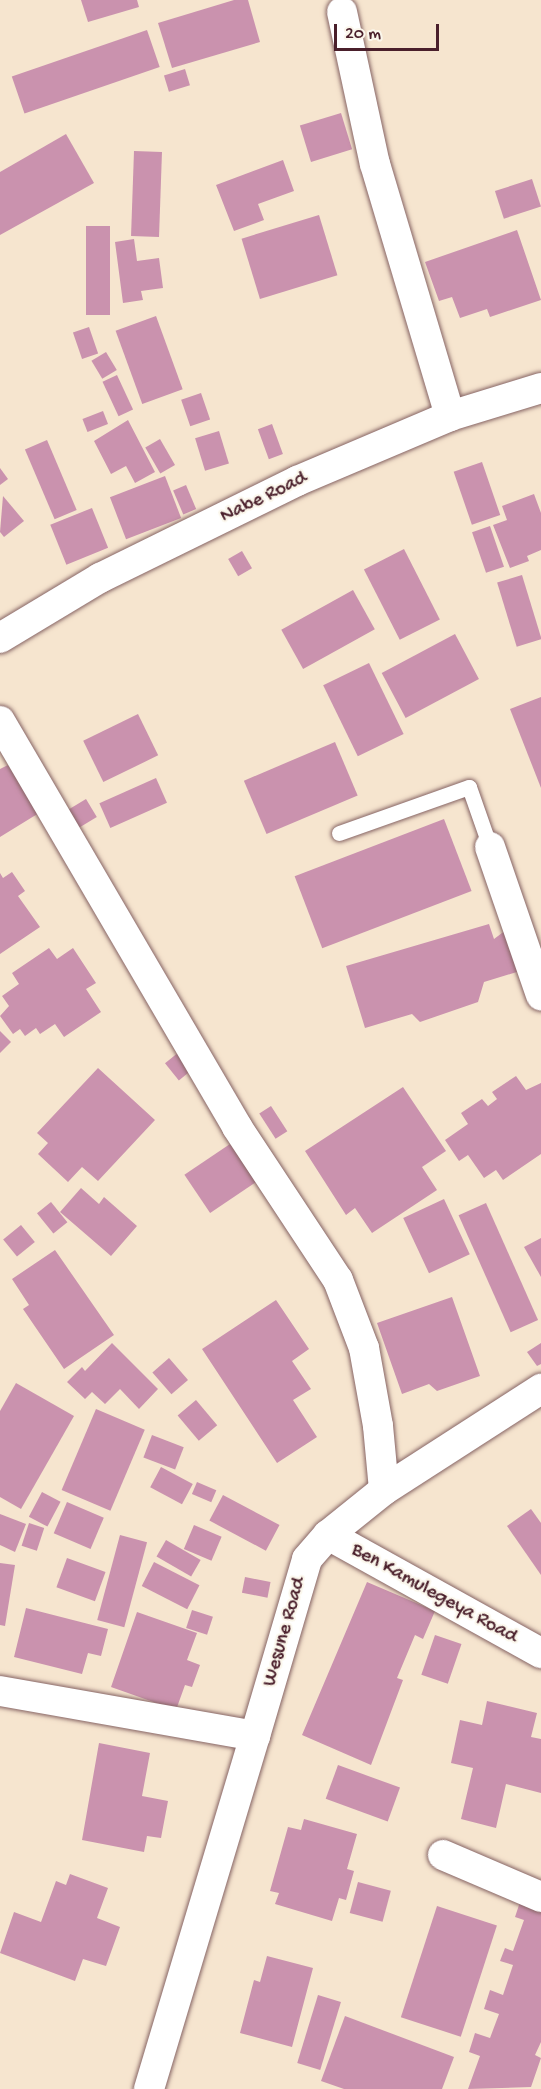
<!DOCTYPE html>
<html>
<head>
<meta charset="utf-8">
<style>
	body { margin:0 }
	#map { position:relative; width:541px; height:2089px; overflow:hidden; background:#f6e5cf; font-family:"Gochi Hand",sans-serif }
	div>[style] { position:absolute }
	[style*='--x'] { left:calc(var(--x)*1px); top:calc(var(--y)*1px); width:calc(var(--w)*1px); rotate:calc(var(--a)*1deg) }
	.building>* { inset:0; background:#ca92ae; transform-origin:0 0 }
	.roads { filter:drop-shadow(0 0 2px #866464) drop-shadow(0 0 2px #866464) }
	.lane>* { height:15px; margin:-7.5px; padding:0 7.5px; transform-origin:7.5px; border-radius:7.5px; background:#fff }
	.street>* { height:30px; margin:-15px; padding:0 15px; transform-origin:15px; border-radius:15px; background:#fff }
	span { translate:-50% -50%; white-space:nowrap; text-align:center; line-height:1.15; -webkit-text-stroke:4.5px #fbf7ec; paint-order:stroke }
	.street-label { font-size:20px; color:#4a1f2b }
	.scale { position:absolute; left:334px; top:24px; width:105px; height:27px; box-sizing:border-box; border:3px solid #4a1f2b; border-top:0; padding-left:8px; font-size:18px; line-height:21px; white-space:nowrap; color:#4a1f2b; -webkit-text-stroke:4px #fbf7ec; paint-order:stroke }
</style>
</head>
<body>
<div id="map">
	<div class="building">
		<div style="clip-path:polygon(81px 0,137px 0,139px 7px,88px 22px)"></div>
		<div style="clip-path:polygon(234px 0,248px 0,260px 42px,172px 68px,158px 23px)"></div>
		<div style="left:147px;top:30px;width:39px;height:143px;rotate:71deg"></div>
		<div style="left:185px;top:69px;width:17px;height:22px;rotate:73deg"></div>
		<div style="left:341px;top:113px;width:38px;height:43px;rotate:73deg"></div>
		<div style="clip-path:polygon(66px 134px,94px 183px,0 235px,0 172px)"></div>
		<div style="left:134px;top:151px;width:28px;height:85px;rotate:2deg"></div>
		<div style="clip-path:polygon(283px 160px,294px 191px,258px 204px,264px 220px,234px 231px,216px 185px)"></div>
		<div style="left:532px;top:179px;width:29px;height:39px;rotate:72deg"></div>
		<div style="left:319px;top:215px;width:63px;height:81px;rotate:73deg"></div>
		<div style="left:86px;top:226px;width:24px;height:89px"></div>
		<div style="clip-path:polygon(517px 230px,541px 300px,490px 317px,487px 309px,460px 318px,452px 297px,439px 301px,425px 262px)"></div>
		<div style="clip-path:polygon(134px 239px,137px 261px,159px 258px,163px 288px,141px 291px,143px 300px,123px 303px,115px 242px)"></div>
		<div style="left:156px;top:316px;width:78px;height:43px;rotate:70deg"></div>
		<div style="left:89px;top:327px;width:28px;height:17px;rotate:71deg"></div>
		<div style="left:106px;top:352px;width:21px;height:17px;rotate:59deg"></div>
		<div style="left:117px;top:375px;width:38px;height:16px;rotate:65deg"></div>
		<div style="left:201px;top:393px;width:28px;height:21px;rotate:71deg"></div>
		<div style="left:103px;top:411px;width:14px;height:22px;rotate:69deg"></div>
		<div style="clip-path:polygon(128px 420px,155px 472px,135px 483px,126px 466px,111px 474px,94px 441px)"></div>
		<div style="left:272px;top:424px;width:32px;height:15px;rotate:70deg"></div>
		<div style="left:219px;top:431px;width:34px;height:25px;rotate:73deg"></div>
		<div style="left:160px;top:439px;width:30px;height:17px;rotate:60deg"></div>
		<div style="left:47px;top:440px;width:76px;height:24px;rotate:67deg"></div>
		<div style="left:482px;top:462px;width:56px;height:30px;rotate:71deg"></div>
		<div style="clip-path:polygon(0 468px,8px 479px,0 485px)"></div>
		<div style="left:165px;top:476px;width:45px;height:59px;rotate:69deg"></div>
		<div style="left:186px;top:485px;width:26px;height:14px;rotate:67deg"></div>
		<div style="clip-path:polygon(534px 494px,541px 513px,541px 550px,527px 556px,529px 561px,510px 568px,493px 525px,507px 520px,502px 506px)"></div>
		<div style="clip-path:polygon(3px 496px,24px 521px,4px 537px,0 532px)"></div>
		<div style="left:92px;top:508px;width:43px;height:45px;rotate:68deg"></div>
		<div style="left:490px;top:526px;width:43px;height:19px;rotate:71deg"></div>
		<div style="left:404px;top:549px;width:79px;height:45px;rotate:63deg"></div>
		<div style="left:242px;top:551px;width:20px;height:16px;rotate:60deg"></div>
		<div style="left:522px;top:575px;width:67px;height:26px;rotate:73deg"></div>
		<div style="left:353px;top:590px;width:45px;height:82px;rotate:61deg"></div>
		<div style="left:455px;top:634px;width:51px;height:83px;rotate:62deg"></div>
		<div style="left:369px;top:663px;width:79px;height:51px;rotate:64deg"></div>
		<div style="clip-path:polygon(541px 697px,541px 788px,510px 709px)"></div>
		<div style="left:138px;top:714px;width:46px;height:61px;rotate:64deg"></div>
		<div style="left:335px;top:742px;width:58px;height:99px;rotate:67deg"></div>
		<div style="clip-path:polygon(8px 765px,39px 813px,0 837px,0 769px)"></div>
		<div style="left:156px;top:778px;width:27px;height:62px;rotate:66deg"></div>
		<div style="left:86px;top:799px;width:21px;height:30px;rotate:59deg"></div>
		<div style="left:444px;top:819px;width:77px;height:160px;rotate:69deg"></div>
		<div style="clip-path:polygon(12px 872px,25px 891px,18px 896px,40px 927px,0 954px,0 873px,3px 878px)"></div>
		<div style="clip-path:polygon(489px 924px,494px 939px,506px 930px,520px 971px,484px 982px,478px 1002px,420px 1022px,412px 1014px,365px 1028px,346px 966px)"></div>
		<div style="clip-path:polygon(49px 948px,57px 959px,73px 948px,96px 983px,86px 989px,101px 1012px,64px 1037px,55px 1024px,40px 1034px,36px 1028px,25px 1036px,20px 1029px,13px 1034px,0 1016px,9px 1006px,2px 996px,19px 984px,12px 973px)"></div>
		<div style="clip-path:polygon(0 1031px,11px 1042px,0 1053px)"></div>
		<div style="left:179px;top:1052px;width:22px;height:18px;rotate:51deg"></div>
		<div style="clip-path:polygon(98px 1068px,155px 1120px,98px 1181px,82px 1167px,68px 1182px,38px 1154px,48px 1143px,37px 1133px)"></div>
		<div style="clip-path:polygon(516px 1076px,526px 1090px,541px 1083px,541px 1154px,503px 1180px,496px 1170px,484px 1178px,468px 1155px,459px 1161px,445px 1140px,468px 1124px,461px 1113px,482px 1099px,488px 1106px,497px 1099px,492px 1092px)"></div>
		<div style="clip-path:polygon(403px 1087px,446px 1151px,422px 1167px,437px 1190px,372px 1233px,355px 1208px,346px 1215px,305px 1151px)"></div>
		<div style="left:271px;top:1106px;width:30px;height:14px;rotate:57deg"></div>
		<div style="left:230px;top:1144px;width:46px;height:55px;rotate:56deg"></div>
		<div style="clip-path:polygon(81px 1188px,99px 1204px,104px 1197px,137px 1226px,111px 1256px,60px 1212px)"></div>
		<div style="left:444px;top:1199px;width:61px;height:45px;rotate:65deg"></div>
		<div style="left:51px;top:1202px;width:26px;height:18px;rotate:51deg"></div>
		<div style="left:486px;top:1203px;width:128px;height:30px;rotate:66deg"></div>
		<div style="left:21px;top:1225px;width:22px;height:23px;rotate:51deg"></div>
		<div style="clip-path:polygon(541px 1238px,541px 1277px,524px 1247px)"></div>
		<div style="clip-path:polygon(55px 1250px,114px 1335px,64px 1369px,23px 1309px,29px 1305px,12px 1279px)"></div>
		<div style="clip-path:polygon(452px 1297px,480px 1376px,437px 1391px,429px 1384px,402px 1394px,377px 1323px)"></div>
		<div style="clip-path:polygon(276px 1300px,309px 1349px,292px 1361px,311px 1389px,293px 1400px,317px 1437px,277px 1463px,202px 1349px)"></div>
		<div style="clip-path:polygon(112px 1343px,158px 1389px,139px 1409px,120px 1389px,105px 1404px,92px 1392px,85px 1399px,67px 1382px,82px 1367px,85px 1371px)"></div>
		<div style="clip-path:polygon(541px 1343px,541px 1364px,537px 1366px,527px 1352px)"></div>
		<div style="left:169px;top:1358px;width:29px;height:22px;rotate:49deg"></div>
		<div style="clip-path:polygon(16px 1383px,74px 1416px,21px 1509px,0 1497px,0 1411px)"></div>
		<div style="left:196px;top:1400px;width:33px;height:24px;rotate:50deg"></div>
		<div style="left:96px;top:1409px;width:53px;height:88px;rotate:23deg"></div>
		<div style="left:152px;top:1435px;width:34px;height:24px;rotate:21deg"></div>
		<div style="left:161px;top:1467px;width:36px;height:23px;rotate:28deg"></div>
		<div style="left:197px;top:1482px;width:21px;height:13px;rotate:23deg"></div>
		<div style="left:42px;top:1492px;width:21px;height:28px;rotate:28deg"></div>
		<div style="left:223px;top:1495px;width:64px;height:29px;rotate:28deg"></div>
		<div style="left:67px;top:1502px;width:40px;height:34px;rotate:23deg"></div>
		<div style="clip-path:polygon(531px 1509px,541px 1523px,541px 1575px,507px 1526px)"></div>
		<div style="clip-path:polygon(0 1514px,26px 1524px,15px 1552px,0 1545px)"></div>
		<div style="left:29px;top:1523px;width:16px;height:24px;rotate:18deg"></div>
		<div style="left:194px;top:1525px;width:30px;height:26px;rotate:23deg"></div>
		<div style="left:120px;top:1535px;width:28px;height:88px;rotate:15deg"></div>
		<div style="left:166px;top:1540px;width:40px;height:19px;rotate:30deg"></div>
		<div style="left:67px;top:1558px;width:41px;height:31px;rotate:20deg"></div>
		<div style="left:154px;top:1562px;width:51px;height:27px;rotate:27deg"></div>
		<div style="clip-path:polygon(0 1563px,15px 1565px,5px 1626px,0 1625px)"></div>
		<div style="left:245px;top:1577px;width:26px;height:16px;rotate:11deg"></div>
		<div style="clip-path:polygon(367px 1582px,435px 1611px,423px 1639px,415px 1635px,397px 1678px,403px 1680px,371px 1765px,302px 1735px)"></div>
		<div style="clip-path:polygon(26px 1608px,108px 1629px,101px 1656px,88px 1653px,82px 1674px,14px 1657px)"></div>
		<div style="left:192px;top:1610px;width:22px;height:19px;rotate:18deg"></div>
		<div style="clip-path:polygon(137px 1612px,197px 1633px,187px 1660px,200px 1665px,192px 1687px,185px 1685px,176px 1710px,111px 1687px)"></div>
		<div style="left:435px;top:1635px;width:28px;height:42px;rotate:19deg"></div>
		<div style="clip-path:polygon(487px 1701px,537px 1713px,531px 1737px,541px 1739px,541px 1793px,506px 1784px,496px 1828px,461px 1819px,473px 1768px,451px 1763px,460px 1720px,482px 1725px)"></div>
		<div style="clip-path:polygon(99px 1743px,150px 1753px,142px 1796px,168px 1801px,161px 1838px,147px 1836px,144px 1852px,82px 1840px)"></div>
		<div style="left:338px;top:1765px;width:66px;height:36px;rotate:20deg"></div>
		<div style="clip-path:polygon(304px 1819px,357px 1834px,347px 1869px,354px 1871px,346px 1900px,339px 1898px,332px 1921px,275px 1904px,279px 1893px,270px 1891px,288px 1827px,301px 1830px)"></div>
		<div style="clip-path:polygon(70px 1874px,108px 1888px,97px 1918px,120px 1927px,106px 1966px,83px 1959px,75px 1981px,0 1953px,14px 1912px,41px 1922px,56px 1881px,66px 1885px)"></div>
		<div style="left:358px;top:1882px;width:34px;height:32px;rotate:15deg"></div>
		<div style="clip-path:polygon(521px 1899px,541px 1906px,541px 2042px,535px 2055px,541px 2058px,531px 2087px,468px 2089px,480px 2056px,469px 2052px,475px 2033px,490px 2038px,499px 2014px,484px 2009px,490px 1990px,503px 1995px,513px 1965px,500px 1961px,505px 1948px,513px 1951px,524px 1920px,515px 1917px)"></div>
		<div style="left:437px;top:1906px;width:63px;height:117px;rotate:18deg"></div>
		<div style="clip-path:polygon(267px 1956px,313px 1968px,292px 2047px,240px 2033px,254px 1980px,260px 1982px)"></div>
		<div style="left:318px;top:1995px;width:24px;height:71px;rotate:17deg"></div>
		<div style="clip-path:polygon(345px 2016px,454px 2057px,442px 2089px,344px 2089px,321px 2081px)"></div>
	</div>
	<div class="roads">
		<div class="lane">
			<div style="--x:339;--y:833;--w:138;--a:-19.5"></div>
			<div style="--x:469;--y:787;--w:64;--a:70.7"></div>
		</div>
		<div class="street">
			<div style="--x:342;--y:12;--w:156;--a:77.8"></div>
			<div style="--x:375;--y:164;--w:263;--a:73.4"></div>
			<div style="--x:0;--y:638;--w:117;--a:-31"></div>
			<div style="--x:100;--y:578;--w:220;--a:-26.2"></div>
			<div style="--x:297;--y:481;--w:166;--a:-23"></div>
			<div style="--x:450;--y:416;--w:95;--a:-17.1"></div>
			<div style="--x:0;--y:721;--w:470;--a:59.7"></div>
			<div style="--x:237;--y:1127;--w:183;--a:56.6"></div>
			<div style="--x:338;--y:1280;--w:73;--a:69.1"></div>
			<div style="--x:364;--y:1348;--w:79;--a:79.8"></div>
			<div style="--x:378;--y:1426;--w:64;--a:84.6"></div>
			<div style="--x:490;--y:847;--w:157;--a:71"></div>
			<div style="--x:328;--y:1535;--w:244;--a:29"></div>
			<div style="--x:0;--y:1691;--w:259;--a:10"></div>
			<div style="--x:255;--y:1736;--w:184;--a:-73.6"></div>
			<div style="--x:307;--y:1559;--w:32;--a:-49"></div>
			<div style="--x:328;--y:1535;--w:72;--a:-38.8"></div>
			<div style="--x:384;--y:1490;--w:187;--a:-32.8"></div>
			<div style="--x:443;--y:1855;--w:107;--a:23.2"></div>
			<div style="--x:149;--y:2089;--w:369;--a:-73.3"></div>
		</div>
	</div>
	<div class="street-label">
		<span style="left:264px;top:498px;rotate:-26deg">Nabe Road</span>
		<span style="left:434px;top:1594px;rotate:29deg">Ben Kamulegeya Road</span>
		<span style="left:285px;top:1632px;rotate:-74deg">Wesune Road</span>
	</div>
	<div class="scale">20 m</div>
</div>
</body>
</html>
